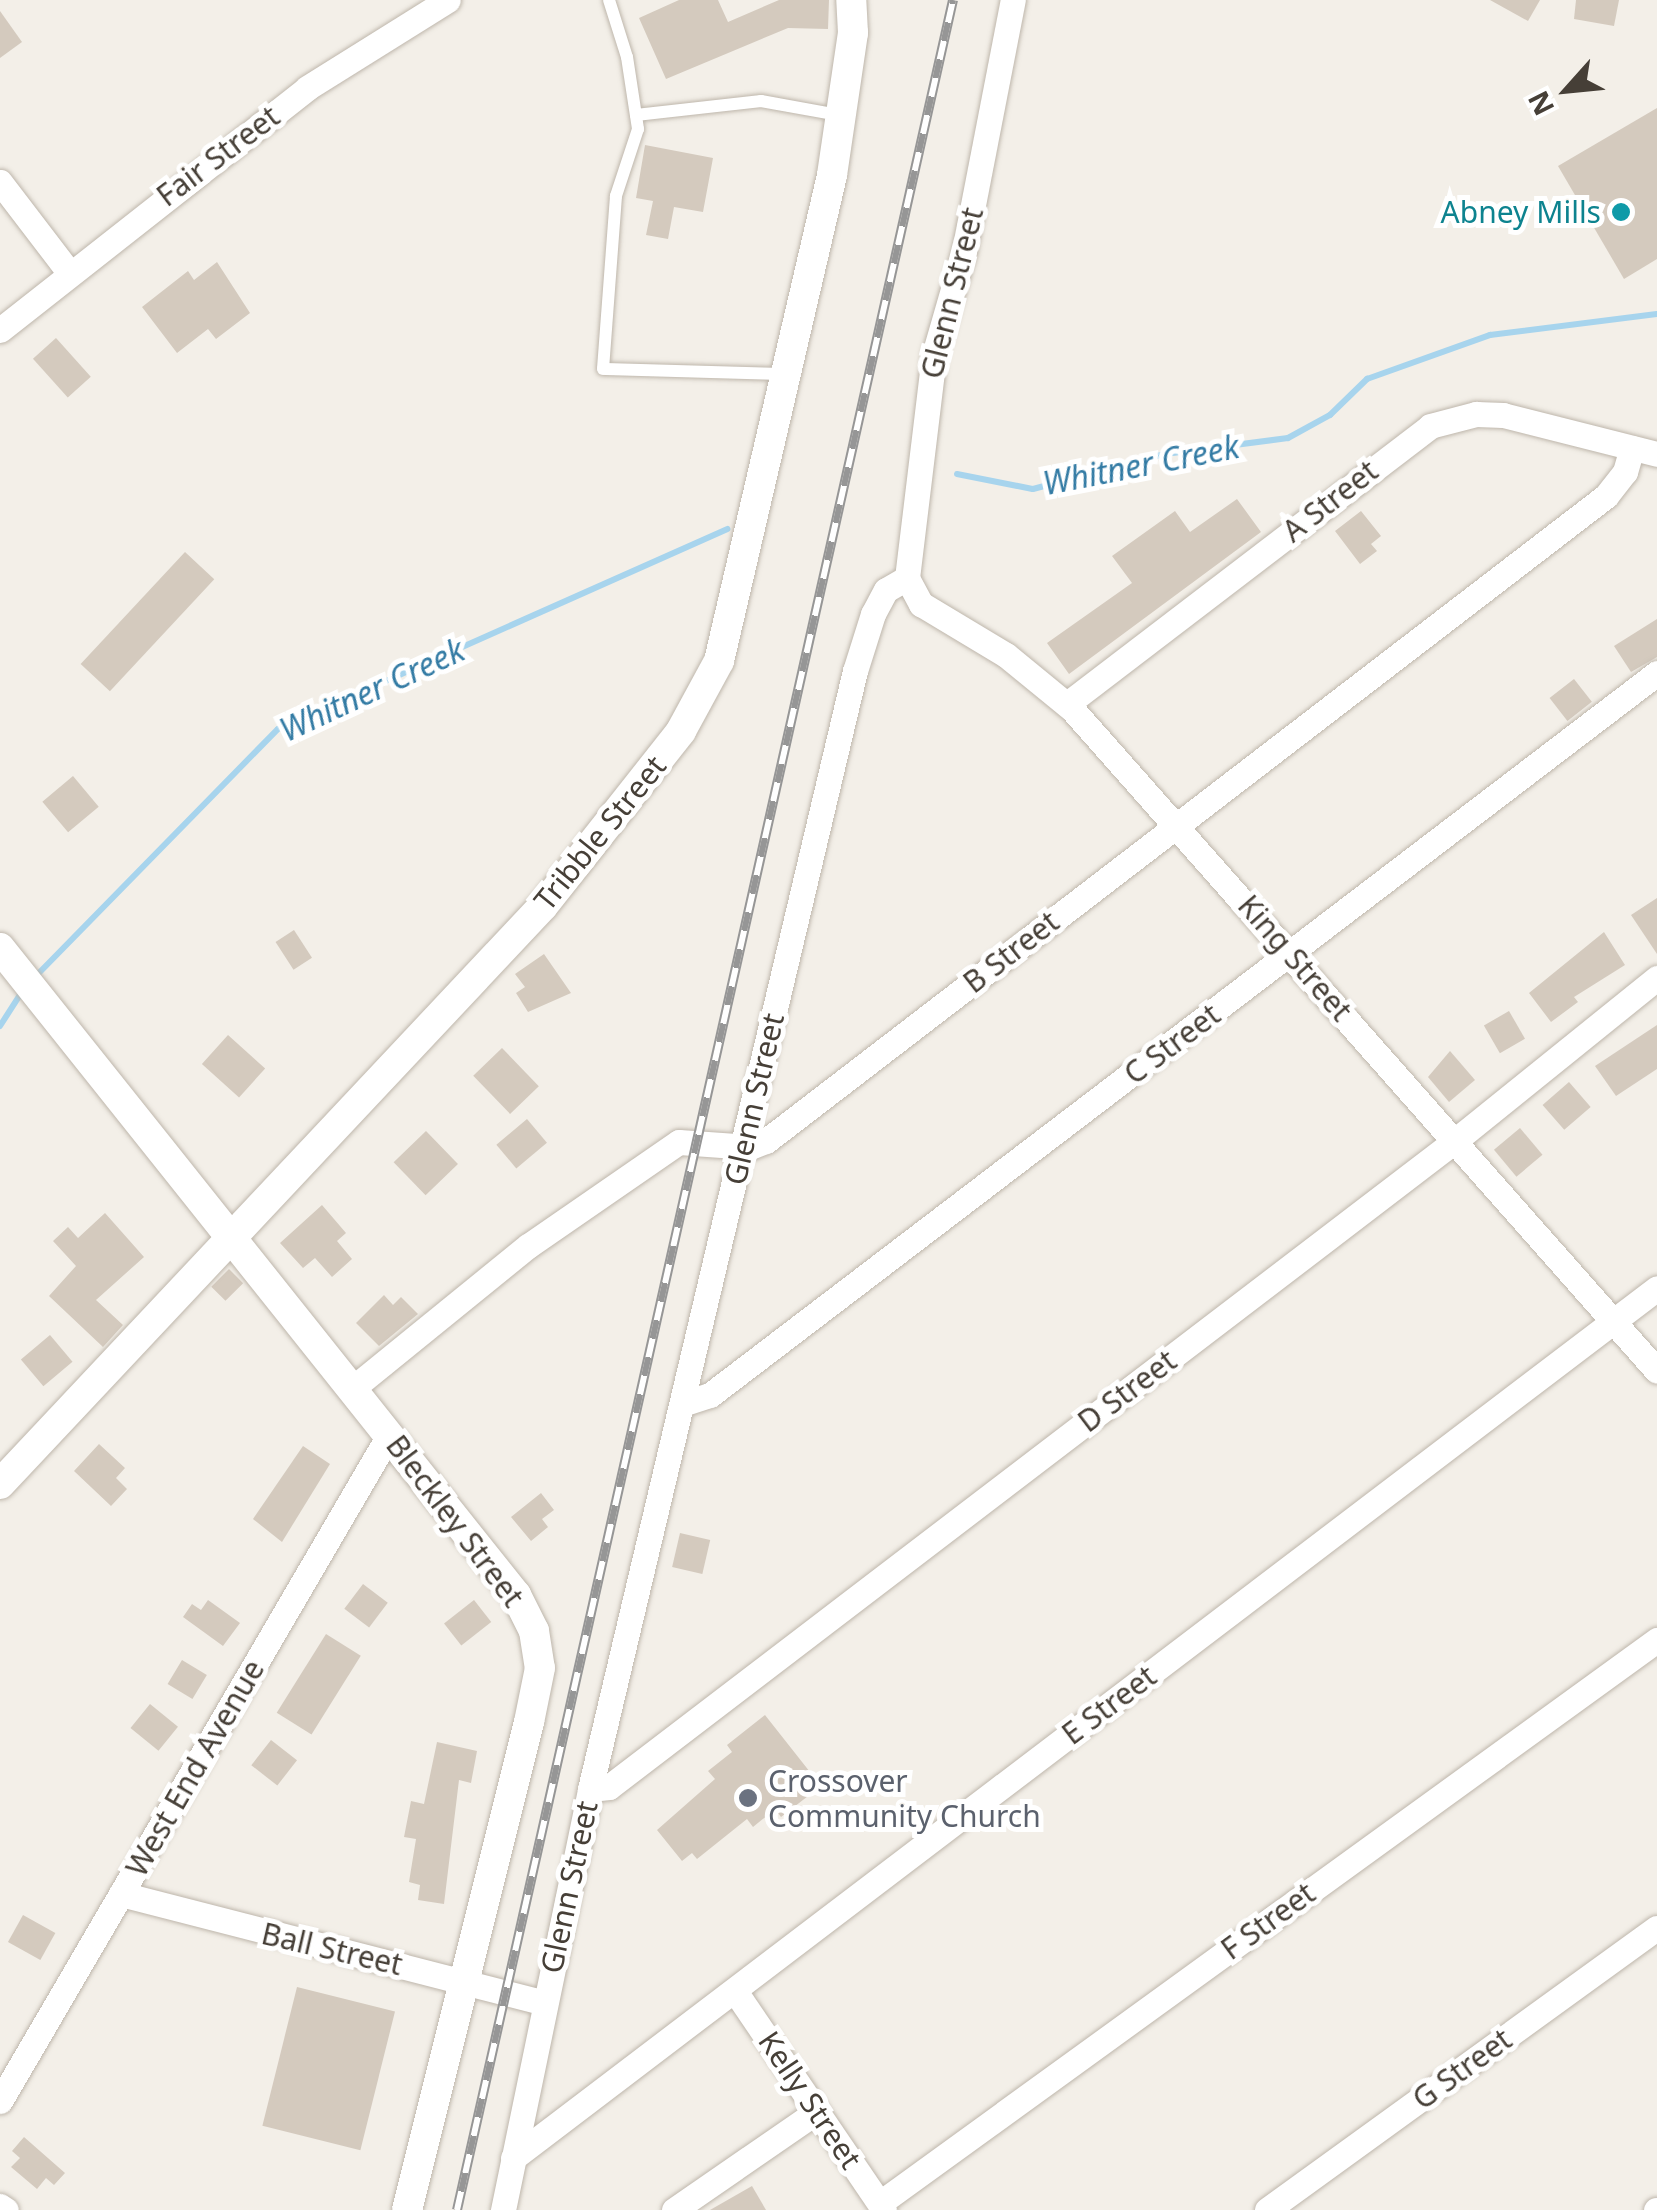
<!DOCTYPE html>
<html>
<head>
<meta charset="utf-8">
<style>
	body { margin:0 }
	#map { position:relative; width:1657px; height:2210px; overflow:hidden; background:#f3efe8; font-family:"Noto Sans",sans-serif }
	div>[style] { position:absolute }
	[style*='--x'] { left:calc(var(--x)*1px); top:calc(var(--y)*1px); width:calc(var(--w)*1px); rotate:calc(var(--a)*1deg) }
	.stream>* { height:6px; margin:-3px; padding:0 3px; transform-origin:3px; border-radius:3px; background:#a7d4ed }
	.building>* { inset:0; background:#d4cabe; transform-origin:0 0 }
	.roads { filter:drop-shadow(0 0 2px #beb6ab) drop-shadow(0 0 2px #beb6ab) }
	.service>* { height:12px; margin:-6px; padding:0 6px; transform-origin:6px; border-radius:6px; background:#fff }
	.minor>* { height:25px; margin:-12.5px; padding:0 12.5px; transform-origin:12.5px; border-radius:12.5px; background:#fff }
	.tertiary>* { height:30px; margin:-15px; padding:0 15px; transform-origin:15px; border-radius:15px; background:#fff }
	.rail>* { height:10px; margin-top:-5px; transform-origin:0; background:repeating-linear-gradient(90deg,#fff 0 19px,#969696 0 38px); box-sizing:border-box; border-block:2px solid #969696 }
	.dots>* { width:28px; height:28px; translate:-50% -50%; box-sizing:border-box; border:5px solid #fff; border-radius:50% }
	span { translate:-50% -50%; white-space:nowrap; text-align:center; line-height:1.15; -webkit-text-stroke:10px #fff; paint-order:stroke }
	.street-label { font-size:30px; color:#463f37 }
	.culture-label { font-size:30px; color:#0d838f }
	.right { translate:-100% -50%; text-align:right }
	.worship-label { font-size:30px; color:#5b616d }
	.left { translate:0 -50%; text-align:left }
	.water-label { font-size:32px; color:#337ba4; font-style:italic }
	.north { position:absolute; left:1517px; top:40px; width:100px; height:100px; -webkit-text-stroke:8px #fff; paint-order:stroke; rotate:243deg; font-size:28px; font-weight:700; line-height:40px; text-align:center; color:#463f37 }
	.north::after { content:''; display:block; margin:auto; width:35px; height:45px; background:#463f37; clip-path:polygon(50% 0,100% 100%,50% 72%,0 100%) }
</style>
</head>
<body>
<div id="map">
	<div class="stream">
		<div style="--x:957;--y:474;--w:77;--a:11.2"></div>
		<div style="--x:1033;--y:489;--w:137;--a:-14.9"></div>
		<div style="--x:1165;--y:454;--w:124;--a:-7.4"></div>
		<div style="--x:1288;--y:438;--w:48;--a:-28.7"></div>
		<div style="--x:1330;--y:415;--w:52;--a:-44.2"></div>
		<div style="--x:1367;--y:379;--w:131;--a:-19.7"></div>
		<div style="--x:1490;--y:335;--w:168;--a:-7.2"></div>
		<div style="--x:35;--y:977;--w:347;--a:-45.6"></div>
		<div style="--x:278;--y:729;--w:492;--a:-24"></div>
		<div style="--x:0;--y:1026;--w:43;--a:-57.4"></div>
	</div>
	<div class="building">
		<div style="clip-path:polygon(679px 0,718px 0,728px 22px,779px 0,829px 0,828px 29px,788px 28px,666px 79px,639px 18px)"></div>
		<div style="clip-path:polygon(1490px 0,1540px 0,1528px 21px)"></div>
		<div style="clip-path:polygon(1576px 0,1619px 0,1614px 26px,1574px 19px)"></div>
		<div style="clip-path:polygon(0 11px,22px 42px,0 58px)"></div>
		<div style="clip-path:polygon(1657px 108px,1657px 259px,1624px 279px,1558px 166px)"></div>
		<div style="clip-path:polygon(645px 145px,713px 158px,703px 212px,674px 207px,668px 239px,646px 235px,653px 201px,636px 198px)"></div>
		<div style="clip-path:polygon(217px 262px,250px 313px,216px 339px,208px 329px,177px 353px,142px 307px,188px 271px,194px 280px)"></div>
		<div style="left:56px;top:338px;width:52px;height:31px;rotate:48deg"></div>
		<div style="clip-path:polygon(1237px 499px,1261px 532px,1069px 674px,1047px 643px,1132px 583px,1112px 556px,1175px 511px,1190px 532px)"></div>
		<div style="clip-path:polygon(1361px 511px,1381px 536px,1371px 544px,1377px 551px,1360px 564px,1335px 531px)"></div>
		<div style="left:185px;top:552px;width:40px;height:153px;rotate:43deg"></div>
		<div style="clip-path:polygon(1657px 619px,1657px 657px,1631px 672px,1614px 646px)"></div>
		<div style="left:1574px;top:679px;width:29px;height:31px;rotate:52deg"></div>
		<div style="left:73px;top:776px;width:40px;height:40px;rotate:50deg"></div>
		<div style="clip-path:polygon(1657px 898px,1657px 954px,1631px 915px)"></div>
		<div style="left:294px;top:930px;width:33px;height:22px;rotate:57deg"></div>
		<div style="clip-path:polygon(1604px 932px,1625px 965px,1574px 997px,1578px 1002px,1551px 1022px,1529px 993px)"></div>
		<div style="clip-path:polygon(544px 954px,571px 993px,528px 1012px,516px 993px,525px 987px,515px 974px)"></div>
		<div style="left:1509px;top:1011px;width:32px;height:29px;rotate:60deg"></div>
		<div style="clip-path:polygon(1657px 1025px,1657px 1069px,1616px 1096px,1595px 1066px)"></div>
		<div style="left:228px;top:1035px;width:50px;height:39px;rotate:42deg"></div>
		<div style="left:502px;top:1048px;width:53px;height:40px;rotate:46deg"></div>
		<div style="clip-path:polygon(1450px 1051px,1475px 1080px,1449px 1102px,1428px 1077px)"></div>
		<div style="left:1569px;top:1082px;width:33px;height:35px;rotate:49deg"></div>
		<div style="left:527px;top:1119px;width:31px;height:40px;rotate:50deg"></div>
		<div style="left:1520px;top:1128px;width:35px;height:34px;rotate:50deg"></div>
		<div style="left:426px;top:1131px;width:46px;height:45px;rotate:46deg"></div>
		<div style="clip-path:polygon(322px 1205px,346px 1233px,337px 1241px,352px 1259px,332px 1277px,315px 1258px,303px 1268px,280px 1243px)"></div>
		<div style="clip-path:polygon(105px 1213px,144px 1257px,96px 1300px,123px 1325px,103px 1347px,49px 1296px,76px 1266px,53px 1241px,68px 1227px,78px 1238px)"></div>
		<div style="left:229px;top:1269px;width:20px;height:25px;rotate:45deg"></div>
		<div style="clip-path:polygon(384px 1295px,393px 1305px,401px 1297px,418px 1314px,379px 1346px,356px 1323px)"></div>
		<div style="left:50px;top:1335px;width:35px;height:38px;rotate:50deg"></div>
		<div style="clip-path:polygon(99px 1444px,125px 1468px,116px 1478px,127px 1489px,111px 1506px,74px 1471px)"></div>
		<div style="clip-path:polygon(303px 1446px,330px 1464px,282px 1542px,253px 1519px)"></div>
		<div style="clip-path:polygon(541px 1493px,554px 1510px,542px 1519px,548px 1527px,531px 1541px,511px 1517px)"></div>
		<div style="left:680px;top:1533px;width:31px;height:35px;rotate:13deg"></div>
		<div style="left:363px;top:1584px;width:31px;height:31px;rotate:37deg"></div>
		<div style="clip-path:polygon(208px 1600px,240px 1623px,223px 1646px,183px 1617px,192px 1604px,201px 1610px)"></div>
		<div style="left:474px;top:1600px;width:28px;height:38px;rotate:52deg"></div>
		<div style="left:326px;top:1634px;width:41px;height:93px;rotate:32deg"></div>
		<div style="left:182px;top:1660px;width:29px;height:28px;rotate:31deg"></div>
		<div style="left:150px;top:1704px;width:36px;height:31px;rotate:39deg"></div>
		<div style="clip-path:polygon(765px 1715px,821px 1786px,781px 1817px,775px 1809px,753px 1827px,747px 1819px,697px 1859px,692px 1853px,682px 1861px,657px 1830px,715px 1779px,708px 1771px,732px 1752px,727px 1745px)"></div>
		<div style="left:271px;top:1740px;width:33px;height:32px;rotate:38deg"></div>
		<div style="clip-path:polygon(437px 1742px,477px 1751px,471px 1783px,459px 1780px,444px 1904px,418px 1900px,420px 1885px,409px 1882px,416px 1839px,404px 1837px,411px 1801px,424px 1804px)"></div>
		<div style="left:23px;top:1915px;width:37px;height:31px;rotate:29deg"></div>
		<div style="left:297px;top:1987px;width:101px;height:143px;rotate:14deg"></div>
		<div style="clip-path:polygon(24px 2137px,65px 2173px,54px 2185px,46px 2178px,37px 2189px,11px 2167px,20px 2158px,12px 2151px)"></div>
		<div style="clip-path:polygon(752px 2186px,766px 2210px,710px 2210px)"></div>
	</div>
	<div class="roads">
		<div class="service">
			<div style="--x:609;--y:0;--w:60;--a:72.5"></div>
			<div style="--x:627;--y:57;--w:73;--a:81.3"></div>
			<div style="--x:638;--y:129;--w:71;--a:108.2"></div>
			<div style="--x:616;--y:196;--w:173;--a:94.3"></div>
			<div style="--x:603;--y:369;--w:181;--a:1.6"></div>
			<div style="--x:636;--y:115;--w:126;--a:-6.4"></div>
			<div style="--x:761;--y:101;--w:78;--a:10.3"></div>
		</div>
		<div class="minor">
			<div style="--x:0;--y:182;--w:112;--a:52.6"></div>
			<div style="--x:0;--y:330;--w:391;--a:-38.2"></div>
			<div style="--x:307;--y:88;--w:166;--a:-32"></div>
			<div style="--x:907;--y:578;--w:30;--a:62"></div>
			<div style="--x:921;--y:604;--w:99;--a:31"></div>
			<div style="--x:1006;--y:655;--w:85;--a:39.3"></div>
			<div style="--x:1072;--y:709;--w:883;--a:48.53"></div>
			<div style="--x:907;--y:578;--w:225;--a:-83.1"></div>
			<div style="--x:934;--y:355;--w:108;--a:-73.9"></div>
			<div style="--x:964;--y:251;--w:256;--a:-79"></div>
			<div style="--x:1067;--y:704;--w:457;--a:-37.4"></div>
			<div style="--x:1430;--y:426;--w:48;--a:-14.6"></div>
			<div style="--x:1476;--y:414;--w:27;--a:2"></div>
			<div style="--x:1503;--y:415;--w:159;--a:14.2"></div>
			<div style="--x:353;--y:1388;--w:225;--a:-39.1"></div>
			<div style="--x:528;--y:1246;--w:183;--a:-34.6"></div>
			<div style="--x:679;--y:1142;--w:71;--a:4"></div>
			<div style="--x:750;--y:1147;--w:17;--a:-21"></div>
			<div style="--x:766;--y:1141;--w:1059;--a:-37.52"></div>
			<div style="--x:1606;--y:496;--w:31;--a:-52"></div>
			<div style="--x:1625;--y:472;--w:25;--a:-74"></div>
			<div style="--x:682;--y:1404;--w:29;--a:-18"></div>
			<div style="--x:710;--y:1395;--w:1191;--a:-37.32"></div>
			<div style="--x:590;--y:1789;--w:19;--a:-6"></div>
			<div style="--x:609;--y:1787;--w:1066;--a:-37.38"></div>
			<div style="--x:1456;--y:1140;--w:258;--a:-38.9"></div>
			<div style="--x:121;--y:1894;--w:436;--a:14.4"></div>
			<div style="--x:735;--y:1991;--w:265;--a:55.8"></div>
			<div style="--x:0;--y:2101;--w:771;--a:-59.71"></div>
			<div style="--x:513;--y:2158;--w:1437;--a:-37.25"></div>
			<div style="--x:880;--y:2203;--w:960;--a:-35.93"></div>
			<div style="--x:0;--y:2206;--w:7;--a:34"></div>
			<div style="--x:503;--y:2210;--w:430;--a:-78.3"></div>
			<div style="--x:590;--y:1789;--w:1149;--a:-76.67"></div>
			<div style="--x:855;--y:671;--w:60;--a:-72.5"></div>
			<div style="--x:873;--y:614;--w:27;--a:-62"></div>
			<div style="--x:886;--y:590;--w:24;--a:-30"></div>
			<div style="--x:674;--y:2210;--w:173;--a:-34.6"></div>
			<div style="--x:1267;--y:2210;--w:481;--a:-35.9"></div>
			<div style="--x:1656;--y:2210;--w:1;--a:0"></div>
		</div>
		<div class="tertiary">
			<div style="--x:0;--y:948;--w:828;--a:51.43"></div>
			<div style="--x:516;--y:1595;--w:40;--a:63.4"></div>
			<div style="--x:534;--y:1631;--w:37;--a:81"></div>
			<div style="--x:540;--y:1668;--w:55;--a:101.5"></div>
			<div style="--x:529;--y:1722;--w:503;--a:104.04"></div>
			<div style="--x:0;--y:1484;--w:793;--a:-46.79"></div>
			<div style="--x:543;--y:906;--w:223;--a:-51.7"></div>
			<div style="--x:681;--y:731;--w:80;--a:-61.5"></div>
			<div style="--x:719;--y:661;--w:499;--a:-76.9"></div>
			<div style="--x:832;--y:175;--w:144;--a:-81.6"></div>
			<div style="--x:853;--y:33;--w:33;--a:-93"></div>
		</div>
	</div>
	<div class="rail">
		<div style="--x:457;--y:2210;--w:2265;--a:-77.35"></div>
	</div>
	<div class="dots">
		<div style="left:1621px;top:212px;background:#0f9aa8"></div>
		<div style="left:748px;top:1798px;background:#6b7280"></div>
	</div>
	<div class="street-label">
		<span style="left:218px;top:156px;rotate:-37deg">Fair Street</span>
		<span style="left:952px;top:293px;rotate:-76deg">Glenn Street</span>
		<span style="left:1330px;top:501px;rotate:-38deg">A Street</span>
		<span style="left:600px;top:833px;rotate:-51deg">Tribble Street</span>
		<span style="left:1011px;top:952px;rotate:-38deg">B Street</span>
		<span style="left:1295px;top:958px;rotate:49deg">King Street</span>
		<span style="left:1172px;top:1044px;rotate:-37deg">C Street</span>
		<span style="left:754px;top:1099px;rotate:-77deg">Glenn Street</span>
		<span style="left:1127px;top:1391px;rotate:-37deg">D Street</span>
		<span style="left:455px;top:1521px;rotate:53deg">Bleckley Street</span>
		<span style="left:1109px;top:1705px;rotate:-37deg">E Street</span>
		<span style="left:195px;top:1768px;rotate:-60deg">West End Avenue</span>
		<span style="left:569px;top:1887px;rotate:-78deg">Glenn Street</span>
		<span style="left:1268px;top:1921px;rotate:-36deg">F Street</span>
		<span style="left:332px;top:1949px;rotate:13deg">Ball Street</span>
		<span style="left:1462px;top:2069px;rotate:-36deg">G Street</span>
		<span style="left:810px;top:2100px;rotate:56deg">Kelly Street</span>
	</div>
	<div class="culture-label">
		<span class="right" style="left:1601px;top:212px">Abney Mills</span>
	</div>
	<div class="worship-label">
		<span class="left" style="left:768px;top:1798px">Crossover<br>Community Church</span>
	</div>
	<div class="water-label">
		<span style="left:1141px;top:465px;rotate:-11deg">Whitner Creek</span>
		<span style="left:372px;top:690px;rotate:-25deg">Whitner Creek</span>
	</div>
	<div class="north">N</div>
</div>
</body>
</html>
